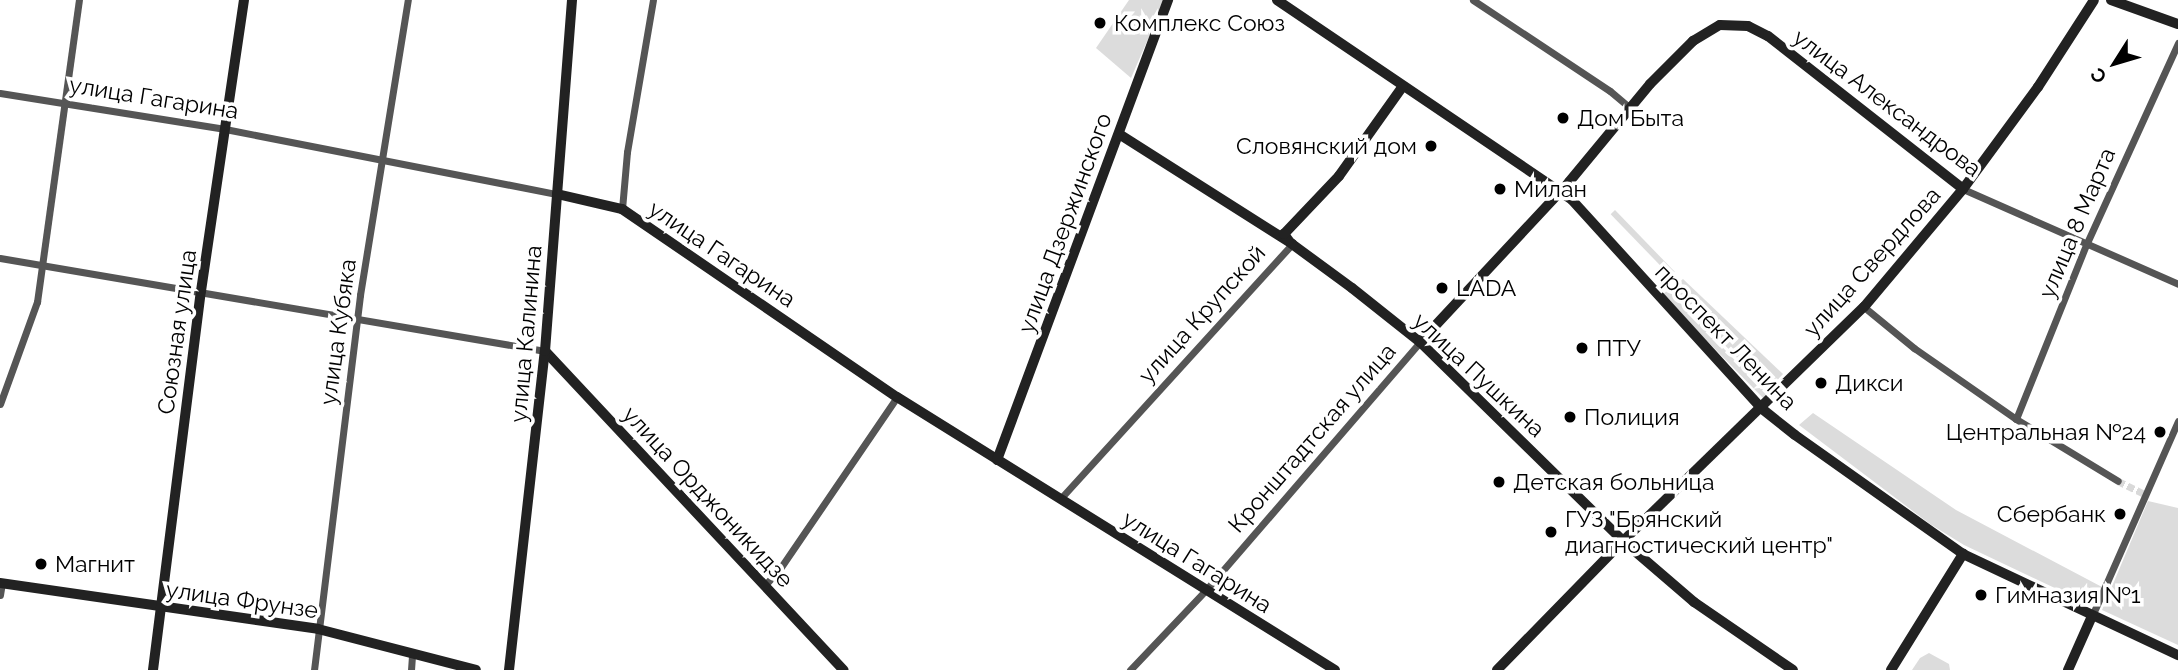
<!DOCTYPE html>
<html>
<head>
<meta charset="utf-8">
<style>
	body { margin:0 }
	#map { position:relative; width:2178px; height:670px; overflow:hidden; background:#fff; font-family:Raleway,sans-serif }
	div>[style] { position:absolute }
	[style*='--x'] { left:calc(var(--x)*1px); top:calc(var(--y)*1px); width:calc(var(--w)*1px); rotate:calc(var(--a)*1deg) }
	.green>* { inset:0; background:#dcdcdc; transform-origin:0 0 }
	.street-tunnel>* { height:7px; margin-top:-3.5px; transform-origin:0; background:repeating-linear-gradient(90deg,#d9d9d9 0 7px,transparent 0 10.5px) }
	.street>* { height:7px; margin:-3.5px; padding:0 3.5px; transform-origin:3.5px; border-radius:3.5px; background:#555 }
	.secondary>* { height:10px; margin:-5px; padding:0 5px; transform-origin:5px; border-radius:5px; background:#222 }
	.dots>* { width:19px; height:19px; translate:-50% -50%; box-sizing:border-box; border:4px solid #fff; border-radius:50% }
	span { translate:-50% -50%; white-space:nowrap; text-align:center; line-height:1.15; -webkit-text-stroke:7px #fff; paint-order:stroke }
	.poi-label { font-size:23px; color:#000 }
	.left { translate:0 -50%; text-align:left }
	.right { translate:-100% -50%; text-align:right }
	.street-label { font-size:23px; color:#000 }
	.north { position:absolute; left:2080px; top:28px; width:70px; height:70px; -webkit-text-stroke:5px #fff; paint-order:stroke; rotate:233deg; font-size:19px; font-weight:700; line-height:28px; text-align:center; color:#000 }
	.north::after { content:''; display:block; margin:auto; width:24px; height:32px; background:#000; clip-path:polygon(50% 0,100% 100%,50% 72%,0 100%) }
</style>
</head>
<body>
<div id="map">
	<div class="green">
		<div style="clip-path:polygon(1129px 0,1165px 0,1131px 78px,1096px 48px)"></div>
		<div style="left:1615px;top:210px;width:86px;height:6px;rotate:46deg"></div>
		<div style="clip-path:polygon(1683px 279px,1783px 374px,1768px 390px,1671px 289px)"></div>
		<div style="clip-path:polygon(1668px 290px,1767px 394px,1763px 398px,1662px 295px)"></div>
		<div style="clip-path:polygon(1813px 413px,1956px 510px,2102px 587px,2095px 607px,1964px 545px,1930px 524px,1799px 425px)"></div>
		<div style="clip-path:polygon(2148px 501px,2178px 508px,2178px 645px,2102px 610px)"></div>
		<div style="clip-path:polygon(1929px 653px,1949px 664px,1950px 670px,1912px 670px,1920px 658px)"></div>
	</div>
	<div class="street-tunnel">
		<div style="--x:2118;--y:481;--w:30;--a:26"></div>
	</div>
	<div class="street">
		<div style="--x:1473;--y:0;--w:164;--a:33.6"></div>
		<div style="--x:1610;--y:91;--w:25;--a:40"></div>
		<div style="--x:0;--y:93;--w:228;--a:9.1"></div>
		<div style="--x:225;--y:129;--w:338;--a:11.1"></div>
		<div style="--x:1963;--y:189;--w:235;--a:23.8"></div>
		<div style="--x:622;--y:209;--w:57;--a:-85"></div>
		<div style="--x:627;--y:152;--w:154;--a:-80.3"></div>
		<div style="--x:0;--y:258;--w:553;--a:9.68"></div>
		<div style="--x:1864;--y:307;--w:65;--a:39.4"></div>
		<div style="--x:1914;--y:348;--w:124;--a:34.8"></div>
		<div style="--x:2016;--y:419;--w:119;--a:31.3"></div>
		<div style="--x:0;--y:404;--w:109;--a:-70.1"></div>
		<div style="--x:37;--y:302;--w:305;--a:-82.1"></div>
		<div style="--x:2016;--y:419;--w:188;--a:-68.1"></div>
		<div style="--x:2086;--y:245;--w:222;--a:-65.5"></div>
		<div style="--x:1061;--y:498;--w:343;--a:-47.7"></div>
		<div style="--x:764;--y:586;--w:22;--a:-47"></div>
		<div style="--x:779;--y:570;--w:209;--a:-55.7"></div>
		<div style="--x:0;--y:595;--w:12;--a:-81"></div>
		<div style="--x:2092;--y:616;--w:213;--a:-66.2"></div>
		<div style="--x:314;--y:670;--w:378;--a:-83"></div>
		<div style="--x:360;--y:295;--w:299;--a:-80.8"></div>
		<div style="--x:411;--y:670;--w:16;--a:-86"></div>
		<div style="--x:1130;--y:670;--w:109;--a:-46.5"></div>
		<div style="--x:1205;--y:591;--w:329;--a:-49.2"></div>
	</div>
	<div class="secondary">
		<div style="--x:1277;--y:0;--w:356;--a:34.1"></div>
		<div style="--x:1572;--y:200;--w:281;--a:47.7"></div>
		<div style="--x:1761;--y:408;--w:43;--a:38.5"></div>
		<div style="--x:1795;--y:435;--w:206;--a:35.3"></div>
		<div style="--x:1963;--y:554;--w:238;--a:25.2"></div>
		<div style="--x:2111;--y:0;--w:71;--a:19.7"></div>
		<div style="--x:1119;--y:134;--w:205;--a:32.4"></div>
		<div style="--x:1292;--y:244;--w:74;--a:36.3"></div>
		<div style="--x:1352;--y:288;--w:87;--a:38.5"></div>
		<div style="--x:1420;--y:342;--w:284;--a:44.4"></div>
		<div style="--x:1623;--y:541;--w:94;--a:40.7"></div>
		<div style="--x:1694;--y:602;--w:120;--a:34.5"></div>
		<div style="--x:557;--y:194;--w:67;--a:13"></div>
		<div style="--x:622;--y:209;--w:333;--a:34.4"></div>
		<div style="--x:897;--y:397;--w:516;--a:31.93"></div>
		<div style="--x:1289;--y:241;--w:9;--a:-126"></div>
		<div style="--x:1284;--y:234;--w:80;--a:-46.5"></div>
		<div style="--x:1339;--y:176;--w:110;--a:-54.6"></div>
		<div style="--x:1420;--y:342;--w:219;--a:-47"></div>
		<div style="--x:1569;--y:182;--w:127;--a:-50.4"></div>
		<div style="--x:1650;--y:84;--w:61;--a:-45"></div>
		<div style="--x:1693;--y:41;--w:31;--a:-31"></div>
		<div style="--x:1720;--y:25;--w:28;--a:2"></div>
		<div style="--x:1748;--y:26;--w:22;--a:27"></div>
		<div style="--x:1768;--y:36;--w:248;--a:38.1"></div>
		<div style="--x:545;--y:351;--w:437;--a:46.9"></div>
		<div style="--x:997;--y:460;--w:491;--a:-69.6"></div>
		<div style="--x:0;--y:583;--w:321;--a:8.2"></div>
		<div style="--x:318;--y:629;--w:163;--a:14.5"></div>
		<div style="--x:153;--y:670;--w:382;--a:-82.8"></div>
		<div style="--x:201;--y:291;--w:294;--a:-81.6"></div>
		<div style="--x:509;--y:670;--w:321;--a:-83.6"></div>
		<div style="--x:545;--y:351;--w:352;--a:-85.6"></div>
		<div style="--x:1497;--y:670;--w:180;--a:-45.7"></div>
		<div style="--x:1623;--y:541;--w:336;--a:-44.2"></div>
		<div style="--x:1864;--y:307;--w:154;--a:-50"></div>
		<div style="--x:1963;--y:189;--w:127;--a:-53.7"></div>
		<div style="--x:2038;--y:87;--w:103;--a:-57.2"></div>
		<div style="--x:1891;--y:670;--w:137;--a:-58.2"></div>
		<div style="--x:2068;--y:670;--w:59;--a:-66"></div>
	</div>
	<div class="dots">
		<div style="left:1100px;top:23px;background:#000"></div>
		<div style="left:1563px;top:118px;background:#000"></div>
		<div style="left:1431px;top:146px;background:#000"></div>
		<div style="left:1500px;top:189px;background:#000"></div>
		<div style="left:1442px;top:288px;background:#000"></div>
		<div style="left:1582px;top:348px;background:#000"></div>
		<div style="left:1821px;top:383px;background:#000"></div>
		<div style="left:1570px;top:417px;background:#000"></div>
		<div style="left:2160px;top:432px;background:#000"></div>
		<div style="left:1499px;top:482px;background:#000"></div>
		<div style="left:2120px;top:514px;background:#000"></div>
		<div style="left:1551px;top:532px;background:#000"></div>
		<div style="left:41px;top:564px;background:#000"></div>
		<div style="left:1981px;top:595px;background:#000"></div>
	</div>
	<div class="poi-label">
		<span class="left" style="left:1114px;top:23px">Комплекс Союз</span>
		<span class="left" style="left:1577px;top:118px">Дом Быта</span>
		<span class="right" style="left:1417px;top:146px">Словянский дом</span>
		<span class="left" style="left:1514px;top:189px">Милан</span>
		<span class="left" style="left:1456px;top:288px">LADA</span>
		<span class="left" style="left:1596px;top:348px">ПТУ</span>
		<span class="left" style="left:1835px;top:383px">Дикси</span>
		<span class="left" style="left:1584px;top:417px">Полиция</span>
		<span class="right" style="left:2146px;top:432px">Центральная №24</span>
		<span class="left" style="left:1513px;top:482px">Детская больница</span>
		<span class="right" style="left:2106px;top:514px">Сбербанк</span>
		<span class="left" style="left:1565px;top:532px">ГУЗ "Брянский<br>диагностический центр"</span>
		<span class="left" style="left:55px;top:564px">Магнит</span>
		<span class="left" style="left:1995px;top:595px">Гимназия №1</span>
	</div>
	<div class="street-label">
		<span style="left:154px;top:98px;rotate:9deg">улица Гагарина</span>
		<span style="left:1887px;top:103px;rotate:37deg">улица Александрова</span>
		<span style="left:1065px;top:223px;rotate:-70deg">улица Дзержинского</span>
		<span style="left:2077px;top:223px;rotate:-67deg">улица 8 Марта</span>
		<span style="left:722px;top:254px;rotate:34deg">улица Гагарина</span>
		<span style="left:1872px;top:262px;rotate:-48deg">улица Свердлова</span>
		<span style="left:1202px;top:314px;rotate:-48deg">улица Крупской</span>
		<span style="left:177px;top:332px;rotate:-82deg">Союзная улица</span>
		<span style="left:338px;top:332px;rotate:-82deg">улица Кубяка</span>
		<span style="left:526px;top:334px;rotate:-85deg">улица Калинина</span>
		<span style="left:1726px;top:337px;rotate:46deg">проспект Ленина</span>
		<span style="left:1479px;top:375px;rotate:43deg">улица Пушкина</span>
		<span style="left:1312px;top:438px;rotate:-49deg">Кронштадтская улица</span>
		<span style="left:708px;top:497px;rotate:47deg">улица Орджоникидзе</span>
		<span style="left:1197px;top:562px;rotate:32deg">улица Гагарина</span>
		<span style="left:242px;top:600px;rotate:8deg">улица Фрунзе</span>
	</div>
	<div class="north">С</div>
</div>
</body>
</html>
